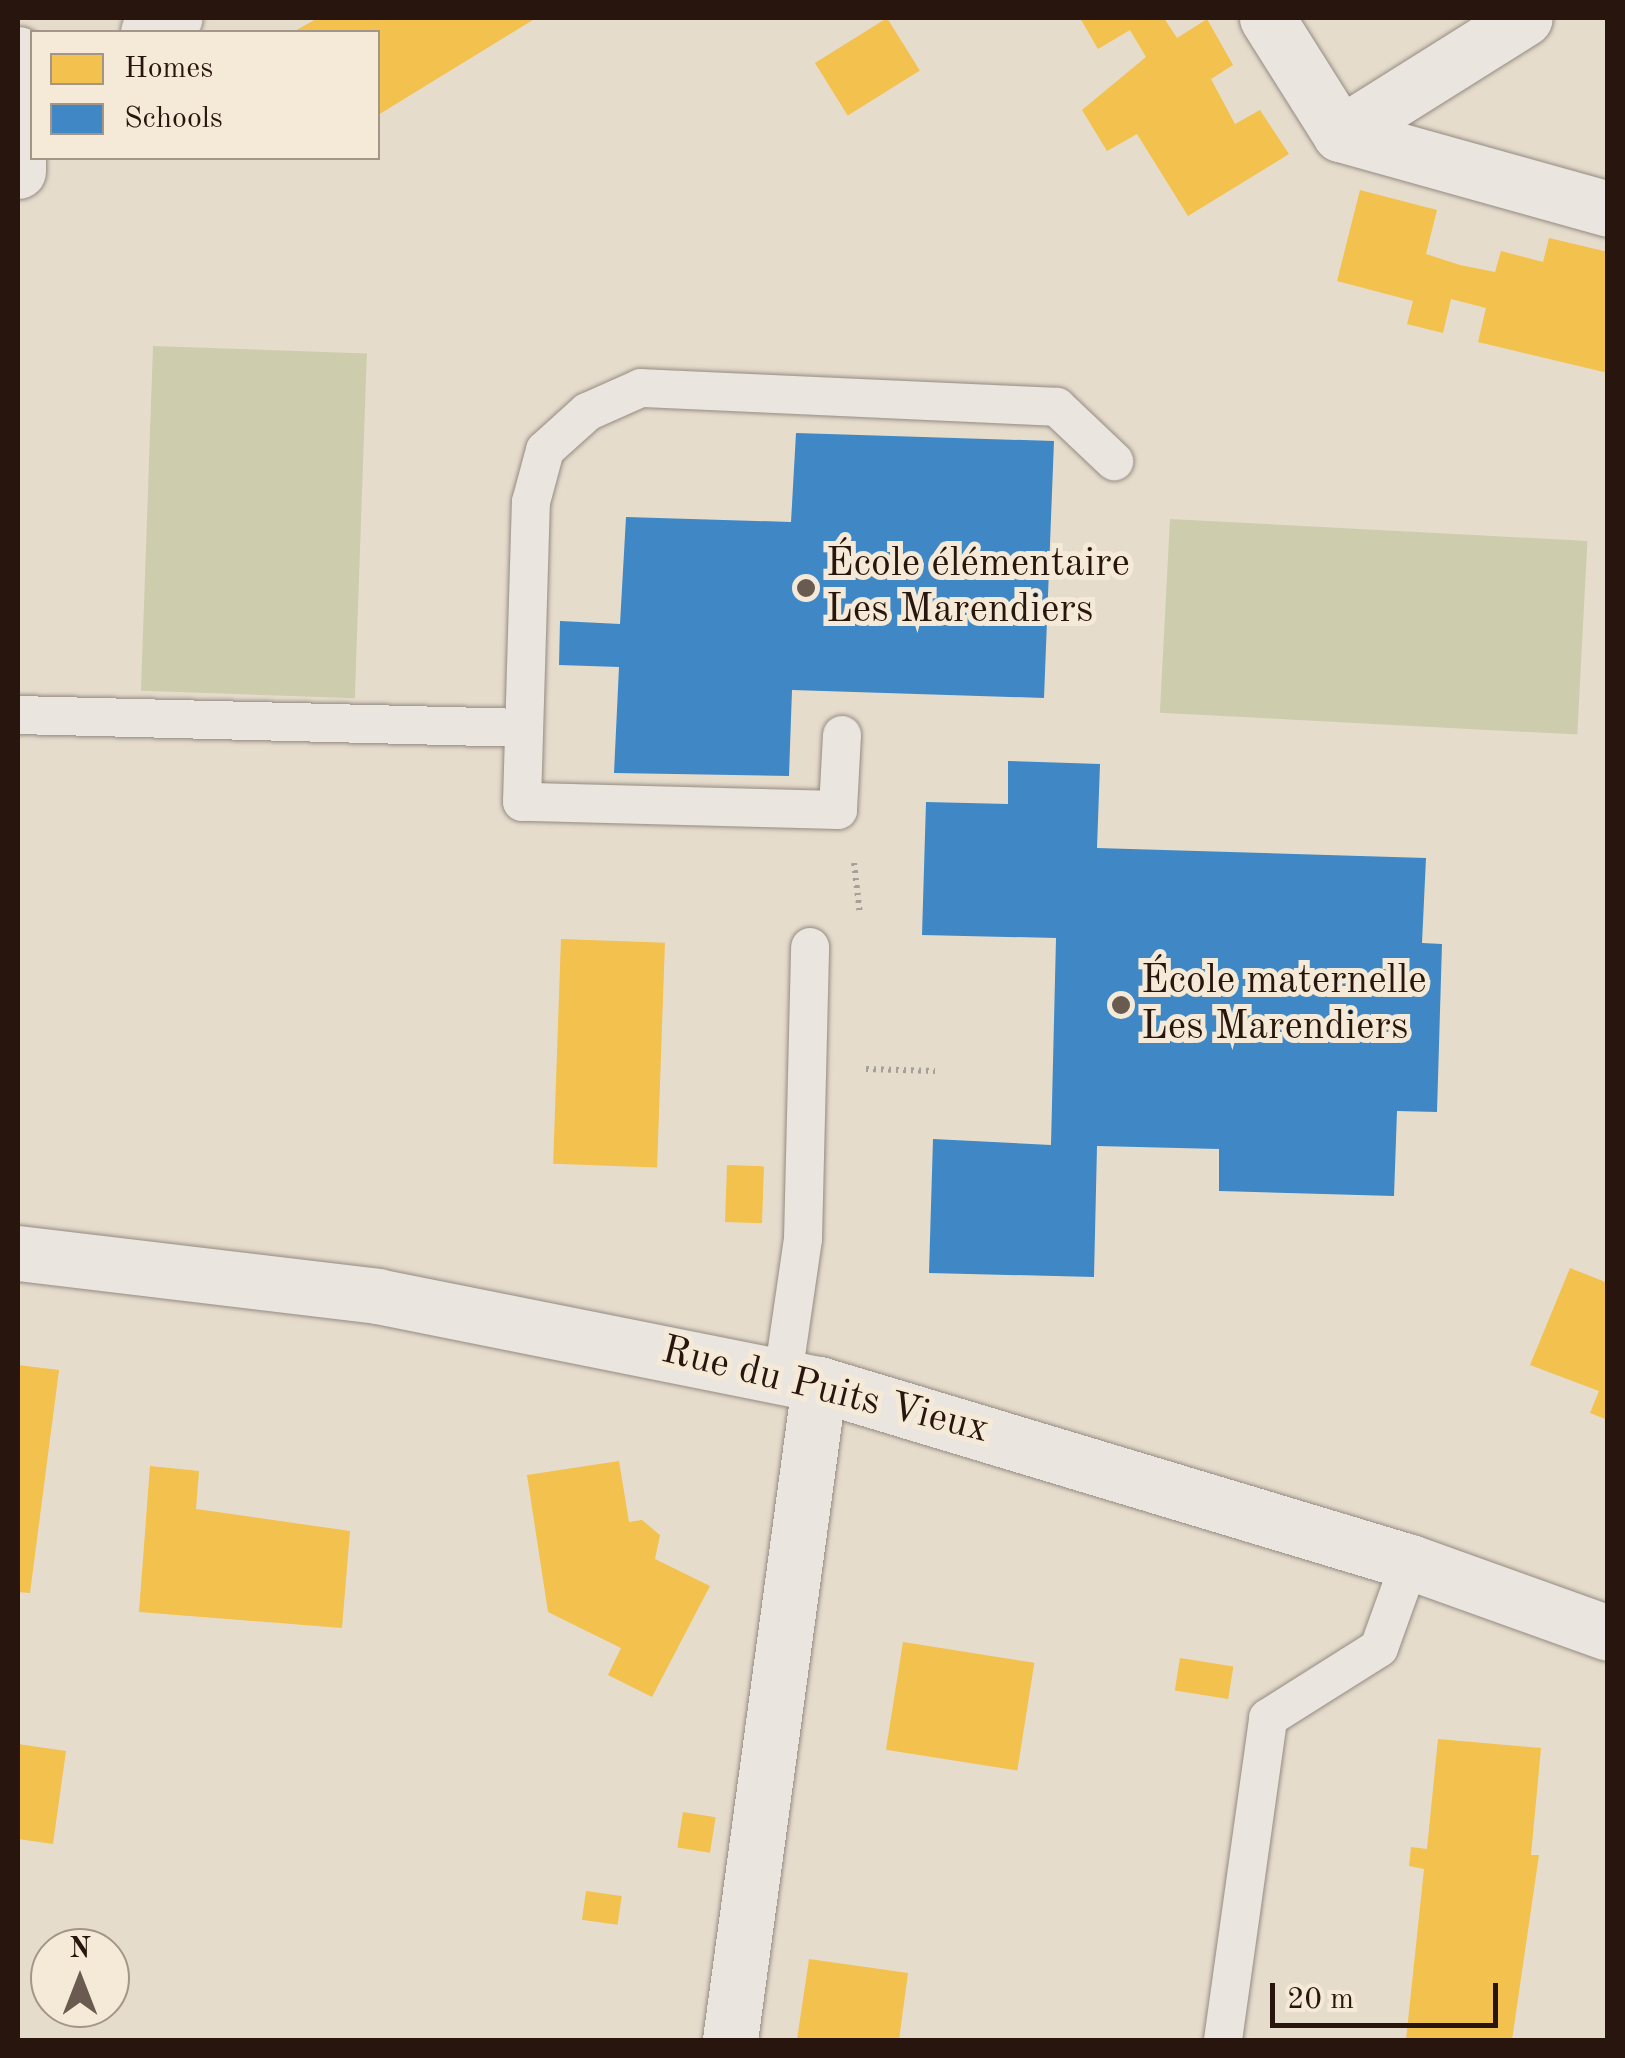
<!DOCTYPE html>
<html>
<head>
<meta charset="utf-8">
<style>
	body { margin:0 }
	#map { position:relative; width:1625px; height:2058px; overflow:hidden; background:#e6dccc; font-family:"Old Standard TT",serif }
	div>[style] { position:absolute }
	[style*='--x'] { left:calc(var(--x)*1px); top:calc(var(--y)*1px); width:calc(var(--w)*1px); rotate:calc(var(--a)*1deg) }
	.green>* { inset:0; background:#cdcdad; transform-origin:0 0 }
	.homes>* { inset:0; background:#f2c14e; transform-origin:0 0 }
	.schools>* { inset:0; background:#3f88c5 }
	.path>* { height:6px; margin-top:-3px; transform-origin:0; background:repeating-linear-gradient(90deg,#a5a099 0 2.5px,transparent 0 7.5px) }
	.roads { filter:drop-shadow(0 0 2px #948b82) drop-shadow(0 0 2px #948b82) }
	.service>* { height:38px; margin:-19px; padding:0 19px; transform-origin:19px; border-radius:19px; background:#eae5de }
	.minor>* { height:55px; margin:-27.5px; padding:0 27.5px; transform-origin:27.5px; border-radius:27.5px; background:#eae5de }
	.dots>* { width:28px; height:28px; translate:-50% -50%; box-sizing:border-box; border:5px solid #f5ead7; border-radius:50% }
	span { translate:-50% -50%; white-space:nowrap; text-align:center; line-height:1.15; -webkit-text-stroke:10px #f5ead7; paint-order:stroke }
	.poi-label { font-size:40px; color:#28150e }
	.left { translate:0 -50%; text-align:left }
	.street-label { font-size:40px; color:#28150e }
	.frame { position:absolute; inset:0; border:20px solid #28150e; pointer-events:none }
	.legend { position:absolute; left:30px; top:30px; width:350px; height:130px; box-sizing:border-box; background:#f5ead7; border:2px solid #a39587; margin:0; padding:12px 18px; list-style:none; font-size:30px; color:#28150e }
	.legend li { display:flex; align-items:center; gap:20px; height:50px }
	.legend b { width:50px; border:2px solid #a39587 }
	.north { position:absolute; left:30px; top:1928px; width:100px; height:100px; box-sizing:border-box; background:#f5ead7; border:2px solid #a39587; border-radius:50%; rotate:0deg; font-size:28px; font-weight:700; line-height:40px; text-align:center; color:#28150e }
	.north::after { content:''; display:block; margin:auto; width:35px; height:45px; background:#6a5b50; clip-path:polygon(50% 0,100% 100%,50% 72%,0 100%) }
	.scale { position:absolute; left:1270px; top:1983px; width:228px; height:45px; box-sizing:border-box; border:5px solid #28150e; border-top:0; padding-left:12px; font-size:30px; line-height:35px; white-space:nowrap; color:#28150e; -webkit-text-stroke:8px #f5ead7; paint-order:stroke }
</style>
</head>
<body>
<div id="map">
	<div class="green">
		<div style="left:153px;top:346px;width:214px;height:345px;rotate:2deg"></div>
		<div style="left:1170px;top:519px;width:418px;height:194px;rotate:3deg"></div>
	</div>
	<div class="homes">
		<div style="clip-path:polygon(318px 18px,536px 18px,378px 115px,378px 32px,293px 32px)"></div>
		<div style="left:887px;top:18px;width:62px;height:85px;rotate:58deg"></div>
		<div style="clip-path:polygon(1080px 18px,1164px 18px,1177px 38px,1207px 19px,1233px 65px,1211px 79px,1235px 124px,1260px 110px,1289px 154px,1188px 216px,1137px 134px,1107px 151px,1082px 110px,1146px 57px,1130px 30px,1098px 49px)"></div>
		<div style="clip-path:polygon(1360px 190px,1437px 210px,1426px 254px,1460px 265px,1495px 272px,1501px 251px,1543px 262px,1549px 238px,1608px 252px,1608px 373px,1478px 342px,1486px 308px,1451px 299px,1443px 333px,1407px 324px,1413px 301px,1337px 281px)"></div>
		<div style="left:561px;top:939px;width:104px;height:225px;rotate:2deg"></div>
		<div style="left:727px;top:1165px;width:37px;height:57px;rotate:2deg"></div>
		<div style="clip-path:polygon(1570px 1268px,1608px 1283px,1608px 1420px,1590px 1413px,1599px 1391px,1530px 1365px)"></div>
		<div style="clip-path:polygon(18px 1365px,59px 1370px,30px 1593px,18px 1592px)"></div>
		<div style="clip-path:polygon(619px 1461px,629px 1522px,642px 1520px,660px 1535px,655px 1559px,710px 1586px,652px 1697px,608px 1675px,621px 1648px,548px 1612px,527px 1475px)"></div>
		<div style="clip-path:polygon(150px 1466px,199px 1471px,196px 1509px,350px 1531px,342px 1628px,139px 1612px)"></div>
		<div style="left:903px;top:1642px;width:133px;height:109px;rotate:9deg"></div>
		<div style="left:1180px;top:1658px;width:54px;height:33px;rotate:9deg"></div>
		<div style="clip-path:polygon(1438px 1739px,1541px 1748px,1531px 1855px,1539px 1855px,1512px 2040px,1406px 2040px,1424px 1869px,1409px 1866px,1411px 1847px,1427px 1849px)"></div>
		<div style="clip-path:polygon(18px 1744px,66px 1751px,53px 1844px,18px 1839px)"></div>
		<div style="left:683px;top:1812px;width:33px;height:36px;rotate:9deg"></div>
		<div style="left:586px;top:1891px;width:36px;height:29px;rotate:8deg"></div>
		<div style="clip-path:polygon(809px 1959px,908px 1973px,899px 2040px,797px 2040px)"></div>
	</div>
	<div class="schools">
		<div style="clip-path:polygon(796px 433px,1054px 441px,1044px 698px,792px 690px,789px 776px,614px 773px,619px 667px,559px 665px,560px 621px,620px 624px,626px 517px,791px 522px)"></div>
		<div style="clip-path:polygon(1008px 761px,1100px 764px,1097px 848px,1426px 858px,1422px 943px,1442px 944px,1437px 1112px,1397px 1111px,1394px 1196px,1219px 1191px,1219px 1149px,1097px 1146px,1094px 1277px,929px 1273px,933px 1139px,1051px 1145px,1056px 938px,922px 935px,926px 802px,1008px 804px)"></div>
	</div>
	<div class="path">
		<div style="--x:854;--y:863;--w:52;--a:83.4"></div>
		<div style="--x:866;--y:1069;--w:69;--a:1.7"></div>
	</div>
	<div class="roads">
		<div class="service">
			<div style="--x:18;--y:715;--w:505;--a:1.47"></div>
			<div style="--x:842;--y:735;--w:75;--a:93.1"></div>
			<div style="--x:838;--y:810;--w:316;--a:-178.5"></div>
			<div style="--x:522;--y:802;--w:300;--a:-88.3"></div>
			<div style="--x:531;--y:502;--w:54;--a:-74.9"></div>
			<div style="--x:545;--y:450;--w:57;--a:-42.1"></div>
			<div style="--x:587;--y:412;--w:59;--a:-24"></div>
			<div style="--x:641;--y:388;--w:416;--a:2.6"></div>
			<div style="--x:1057;--y:407;--w:79;--a:43.5"></div>
			<div style="--x:783;--y:1376;--w:138;--a:-81.7"></div>
			<div style="--x:803;--y:1239;--w:292;--a:-88.6"></div>
			<div style="--x:1223;--y:2040;--w:325;--a:-82"></div>
			<div style="--x:1268;--y:1718;--w:131;--a:-32.2"></div>
			<div style="--x:1379;--y:1648;--w:91;--a:-70.2"></div>
		</div>
		<div class="minor">
			<div style="--x:1267;--y:18;--w:137;--a:57.8"></div>
			<div style="--x:1340;--y:134;--w:218;--a:-32.1"></div>
			<div style="--x:148;--y:32;--w:30;--a:-28"></div>
			<div style="--x:18;--y:54;--w:117;--a:90"></div>
			<div style="--x:1340;--y:134;--w:278;--a:15.6"></div>
			<div style="--x:18;--y:1253;--w:362;--a:6.8"></div>
			<div style="--x:377;--y:1296;--w:451;--a:11.3"></div>
			<div style="--x:819;--y:1384;--w:617;--a:16.76"></div>
			<div style="--x:1410;--y:1562;--w:210;--a:19.7"></div>
			<div style="--x:730;--y:2040;--w:662;--a:-82.27"></div>
		</div>
	</div>
	<div class="dots">
		<div style="left:806px;top:588px;background:#6a5b50"></div>
		<div style="left:1121px;top:1005px;background:#6a5b50"></div>
	</div>
	<div class="poi-label">
		<span class="left" style="left:826px;top:588px">École élémentaire<br>Les Marendiers</span>
		<span class="left" style="left:1141px;top:1005px">École maternelle<br>Les Marendiers</span>
	</div>
	<div class="street-label">
		<span style="left:825px;top:1391px;rotate:14deg">Rue du Puits Vieux</span>
	</div>
	<div class="frame"></div>
	<ul class="legend">
	<li><b style="height:28px;background:#f2c14e"></b>Homes</li>
	<li><b style="height:28px;background:#3f88c5"></b>Schools</li>
	</ul>
	<div class="north">N</div>
	<div class="scale">20 m</div>
</div>
</body>
</html>
